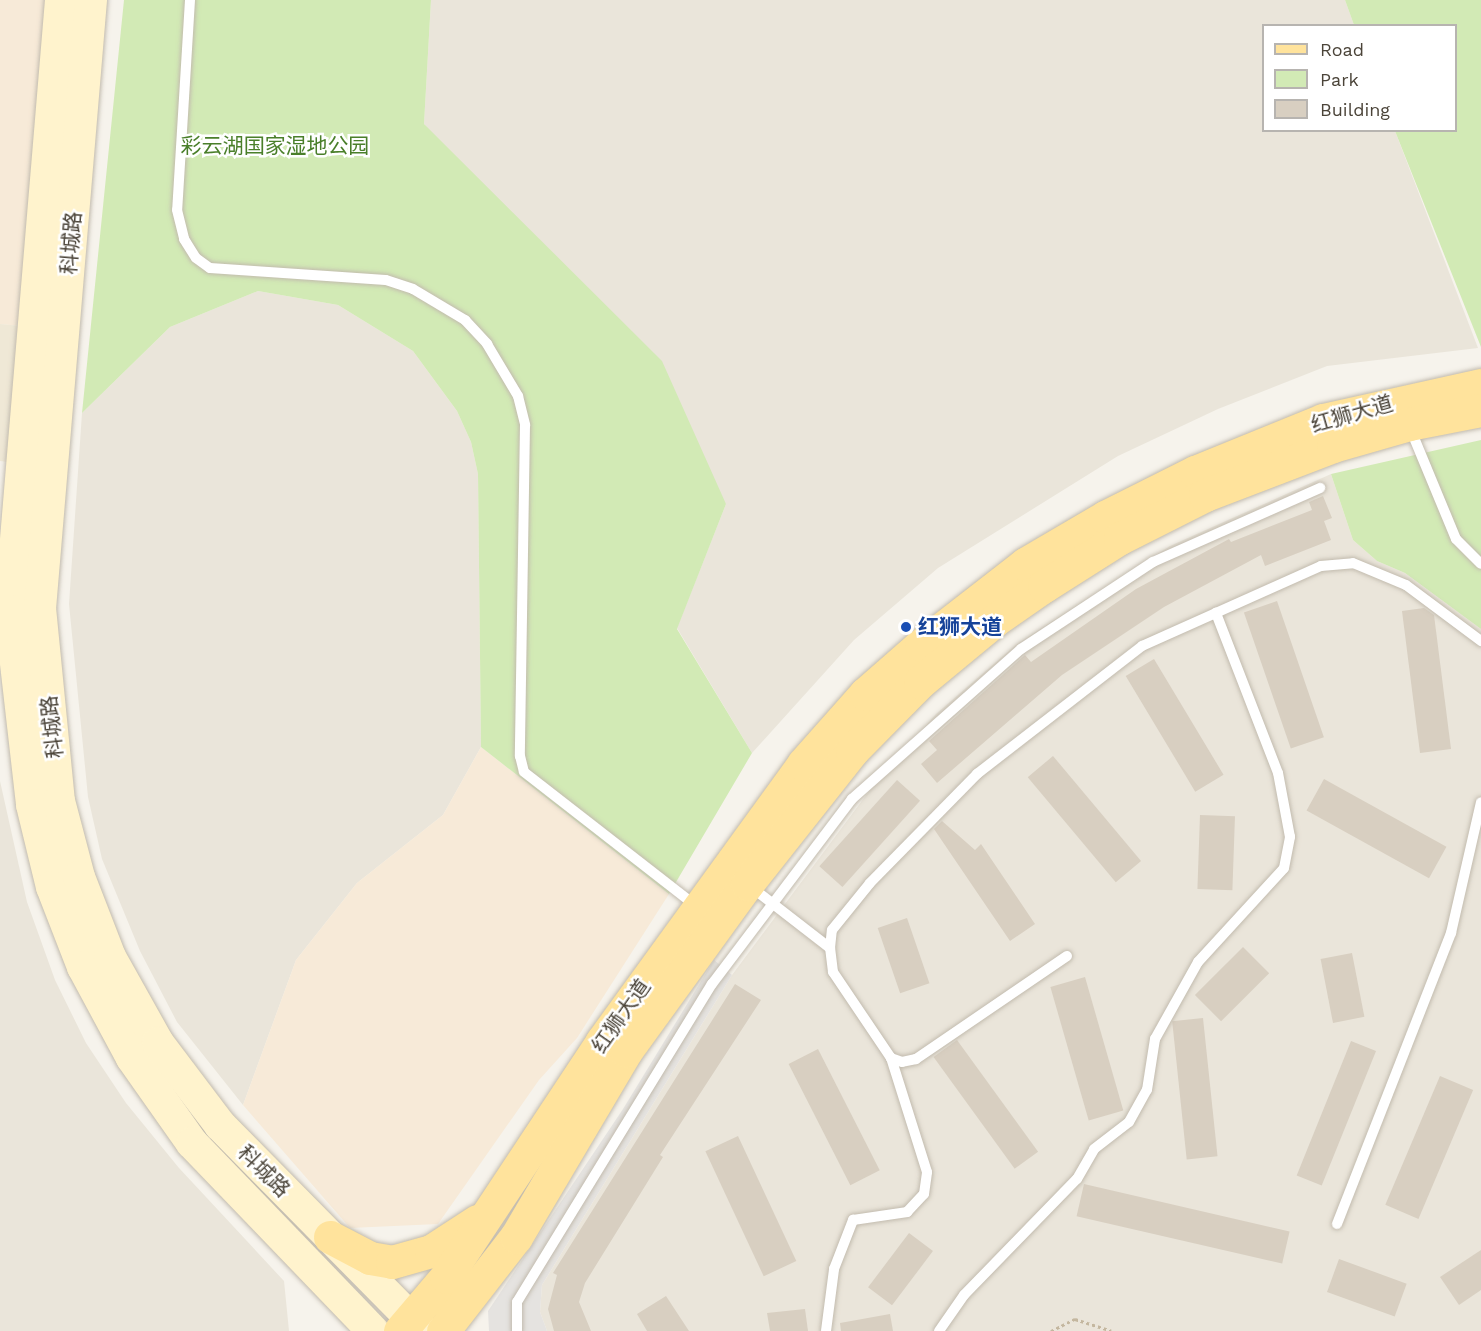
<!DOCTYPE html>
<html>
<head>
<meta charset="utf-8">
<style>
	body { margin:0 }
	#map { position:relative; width:1481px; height:1331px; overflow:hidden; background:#f6f3ec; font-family:"Work Sans","Noto Sans SC",sans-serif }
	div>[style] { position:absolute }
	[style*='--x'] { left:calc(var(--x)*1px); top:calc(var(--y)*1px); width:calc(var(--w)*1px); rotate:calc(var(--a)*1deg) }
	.residential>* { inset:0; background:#eae5da }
	.commercial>* { inset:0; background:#f7ead8 }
	.education>* { inset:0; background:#efe8d6 }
	.green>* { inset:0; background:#d2eab5 }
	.parking>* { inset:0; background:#e5e3e0 }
	.building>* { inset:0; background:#d8cfc1; transform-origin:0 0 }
	.path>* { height:3px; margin-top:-1.5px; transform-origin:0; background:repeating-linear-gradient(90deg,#c4b79f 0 3px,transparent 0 6px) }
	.roads { filter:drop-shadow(0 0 2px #c2bbae) drop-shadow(0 0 2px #c2bbae) }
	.service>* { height:10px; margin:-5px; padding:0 5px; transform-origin:5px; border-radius:5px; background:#fff }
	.secondary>* { height:32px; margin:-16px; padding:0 16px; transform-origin:16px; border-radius:16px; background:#fff3cd }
	.primary>* { height:33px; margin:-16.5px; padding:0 16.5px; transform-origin:16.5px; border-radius:16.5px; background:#ffe39c }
	.dots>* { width:16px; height:16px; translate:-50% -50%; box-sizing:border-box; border:3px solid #fff; border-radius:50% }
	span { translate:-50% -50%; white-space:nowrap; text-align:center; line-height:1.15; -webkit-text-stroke:5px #fff; paint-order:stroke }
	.park-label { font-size:21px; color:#4a7f2a }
	.street-label { font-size:21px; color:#4b4439 }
	.transit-label { font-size:21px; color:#164399; font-weight:700 }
	.left { translate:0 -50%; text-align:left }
	.legend { position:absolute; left:1262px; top:24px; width:195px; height:108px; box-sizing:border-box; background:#fff; border:2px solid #b7b4b0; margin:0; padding:8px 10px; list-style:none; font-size:18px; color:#4b4439 }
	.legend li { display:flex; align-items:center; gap:12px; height:30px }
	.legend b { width:30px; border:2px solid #b7b4b0 }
</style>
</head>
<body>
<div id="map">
	<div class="residential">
		<div style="clip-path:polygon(431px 0,1345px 0,1354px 25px,1264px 26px,1264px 130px,1395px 131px,1478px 348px,1327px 366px,1218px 409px,1118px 456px,938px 568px,854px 640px,752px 753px,677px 628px,726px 504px,424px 124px)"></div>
		<div style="clip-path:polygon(258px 291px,338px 305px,413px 351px,457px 411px,471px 442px,478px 474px,481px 747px,443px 815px,357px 883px,296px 960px,243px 1105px,177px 1022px,140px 951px,102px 859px,88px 797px,69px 604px,82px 413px,170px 327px)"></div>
		<div style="clip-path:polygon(1331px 474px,1353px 540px,1377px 561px,1405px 573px,1481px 629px,1481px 1331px,547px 1331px,540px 1312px,542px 1285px,732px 975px,870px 790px,936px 714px,1017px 644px,1170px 546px)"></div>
		<div style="clip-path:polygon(0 781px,27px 902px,55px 980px,86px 1043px,126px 1103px,179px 1168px,284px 1281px,289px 1331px,0 1331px)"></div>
	</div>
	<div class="commercial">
		<div style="clip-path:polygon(0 0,49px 0,21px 326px,0 324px)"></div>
		<div style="clip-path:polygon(481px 747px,669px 894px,577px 1038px,539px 1080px,438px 1224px,350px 1228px,243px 1105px,296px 960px,357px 883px,443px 815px)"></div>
	</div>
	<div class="education">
		<div style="clip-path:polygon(0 324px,21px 326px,8px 462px,0 461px)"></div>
	</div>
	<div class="green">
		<div style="clip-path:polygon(124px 0,431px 0,424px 124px,662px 361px,726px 504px,677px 629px,752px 753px,669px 894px,481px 747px,478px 474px,471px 442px,457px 411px,413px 351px,338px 305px,258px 291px,170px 327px,82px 413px)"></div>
		<div style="clip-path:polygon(1345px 0,1481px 0,1481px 347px,1395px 131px,1456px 130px,1456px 26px,1354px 25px)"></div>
		<div style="clip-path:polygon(1481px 440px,1481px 629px,1405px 573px,1377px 561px,1353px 540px,1331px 474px)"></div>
	</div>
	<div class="parking">
		<div style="clip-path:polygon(714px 960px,732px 975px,542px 1285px,540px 1312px,547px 1331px,489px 1331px,488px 1311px,623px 1109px)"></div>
	</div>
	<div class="building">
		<div style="clip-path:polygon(1323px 496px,1332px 518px,1324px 521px,1331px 540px,1265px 566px,1261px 555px,1164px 607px,1062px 675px,937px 783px,921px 764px,937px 750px,929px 741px,1025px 655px,1031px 662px,1136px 589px,1229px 539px,1231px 542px,1312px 510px,1309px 502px)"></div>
		<div style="left:1277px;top:601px;width:144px;height:35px;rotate:71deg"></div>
		<div style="clip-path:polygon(1424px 608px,1434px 615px,1451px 749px,1420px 753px,1402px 611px)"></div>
		<div style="left:1154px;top:659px;width:135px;height:33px;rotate:59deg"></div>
		<div style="left:1053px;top:756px;width:137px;height:33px;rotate:50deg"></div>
		<div style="left:1324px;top:779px;width:140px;height:36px;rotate:29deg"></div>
		<div style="left:897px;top:780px;width:31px;height:116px;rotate:42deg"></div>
		<div style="left:1200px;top:815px;width:35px;height:74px;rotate:2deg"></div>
		<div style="clip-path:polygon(942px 821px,975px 850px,981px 844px,1035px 924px,1010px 941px,934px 829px)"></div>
		<div style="left:907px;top:918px;width:69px;height:31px;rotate:71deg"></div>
		<div style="left:1243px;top:947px;width:37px;height:68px;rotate:45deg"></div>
		<div style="left:1352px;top:953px;width:65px;height:32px;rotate:79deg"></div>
		<div style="left:1085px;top:977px;width:139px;height:36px;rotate:74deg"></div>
		<div style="clip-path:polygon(735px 984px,761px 1000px,660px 1155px,663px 1157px,585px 1283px,579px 1302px,591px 1331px,554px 1331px,548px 1309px,557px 1275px,553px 1273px)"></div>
		<div style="left:1203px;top:1018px;width:139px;height:31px;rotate:84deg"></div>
		<div style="left:957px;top:1040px;width:138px;height:29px;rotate:54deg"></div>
		<div style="left:1351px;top:1041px;width:27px;height:145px;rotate:22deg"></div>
		<div style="left:818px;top:1049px;width:136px;height:33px;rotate:63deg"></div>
		<div style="left:1440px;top:1076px;width:36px;height:140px;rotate:23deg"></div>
		<div style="left:738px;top:1136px;width:138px;height:36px;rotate:65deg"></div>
		<div style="left:1084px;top:1184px;width:211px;height:33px;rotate:13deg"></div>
		<div style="left:909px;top:1233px;width:30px;height:68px;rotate:37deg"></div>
		<div style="clip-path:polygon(1481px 1250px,1481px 1290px,1459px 1305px,1440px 1277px)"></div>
		<div style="left:1339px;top:1259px;width:72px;height:35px;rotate:20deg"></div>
		<div style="clip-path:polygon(666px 1296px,689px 1331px,647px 1331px,637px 1314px)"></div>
		<div style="clip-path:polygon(805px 1309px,808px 1331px,770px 1331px,767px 1313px)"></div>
		<div style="clip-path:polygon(890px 1314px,893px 1331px,841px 1331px,840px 1323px)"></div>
	</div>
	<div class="path">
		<div style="--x:1051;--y:1331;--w:27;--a:-27"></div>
		<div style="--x:1075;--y:1319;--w:38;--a:18"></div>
	</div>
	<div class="roads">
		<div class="service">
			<div style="--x:190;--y:0;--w:210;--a:93.5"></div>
			<div style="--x:177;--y:210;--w:30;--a:76"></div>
			<div style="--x:184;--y:239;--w:22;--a:58"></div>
			<div style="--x:196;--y:258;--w:17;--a:36"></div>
			<div style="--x:210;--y:268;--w:176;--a:3.9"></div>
			<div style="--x:386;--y:280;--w:28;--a:18"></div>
			<div style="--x:413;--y:289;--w:61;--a:30.8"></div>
			<div style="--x:465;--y:320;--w:33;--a:47"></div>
			<div style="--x:487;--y:344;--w:61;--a:59.2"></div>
			<div style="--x:518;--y:396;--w:30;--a:76"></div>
			<div style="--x:525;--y:425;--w:331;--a:90.9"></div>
			<div style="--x:520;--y:756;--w:16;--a:76"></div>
			<div style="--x:524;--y:772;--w:218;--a:37.9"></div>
			<div style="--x:1410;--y:428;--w:120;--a:67.5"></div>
			<div style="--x:1456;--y:539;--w:35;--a:45"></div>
			<div style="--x:750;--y:886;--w:101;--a:37.8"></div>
			<div style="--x:1067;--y:956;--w:183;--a:145.7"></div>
			<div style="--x:916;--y:1059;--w:14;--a:168"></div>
			<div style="--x:902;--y:1062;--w:12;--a:-160"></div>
			<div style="--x:891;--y:1058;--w:104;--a:-124"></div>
			<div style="--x:833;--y:972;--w:24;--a:-97"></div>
			<div style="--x:830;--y:948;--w:18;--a:-84"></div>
			<div style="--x:832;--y:930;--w:60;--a:-51"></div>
			<div style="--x:870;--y:883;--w:153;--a:-45.5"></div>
			<div style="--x:977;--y:774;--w:209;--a:-37.8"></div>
			<div style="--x:1142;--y:646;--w:196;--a:-24.1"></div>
			<div style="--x:1321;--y:566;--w:32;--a:-5"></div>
			<div style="--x:1353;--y:563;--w:57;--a:22.5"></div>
			<div style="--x:1406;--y:585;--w:94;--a:36.7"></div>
			<div style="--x:1337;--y:1224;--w:313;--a:-68.6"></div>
			<div style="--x:1451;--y:933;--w:134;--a:-77.1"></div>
			<div style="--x:517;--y:1331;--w:29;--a:-90"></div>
			<div style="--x:517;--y:1302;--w:373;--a:-58.5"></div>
			<div style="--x:712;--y:984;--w:232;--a:-52.9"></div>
			<div style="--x:852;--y:799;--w:226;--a:-41.6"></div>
			<div style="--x:1021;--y:649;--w:158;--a:-33.4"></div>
			<div style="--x:1153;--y:562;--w:183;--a:-23.9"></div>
			<div style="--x:826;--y:1331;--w:63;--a:-82.6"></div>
			<div style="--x:834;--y:1269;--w:53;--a:-68.8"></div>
			<div style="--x:853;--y:1220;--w:55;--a:-8.4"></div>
			<div style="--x:907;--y:1212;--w:25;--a:-47"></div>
			<div style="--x:924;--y:1194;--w:22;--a:-82"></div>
			<div style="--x:927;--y:1172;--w:120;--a:-107.5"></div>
			<div style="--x:939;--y:1331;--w:44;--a:-55.2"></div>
			<div style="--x:964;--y:1295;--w:162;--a:-45.8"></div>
			<div style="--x:1077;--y:1179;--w:34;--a:-60"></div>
			<div style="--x:1094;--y:1149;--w:44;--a:-37.6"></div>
			<div style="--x:1129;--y:1122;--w:37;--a:-61"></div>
			<div style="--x:1147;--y:1090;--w:52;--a:-81.1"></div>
			<div style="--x:1155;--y:1039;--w:88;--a:-60.8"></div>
			<div style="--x:1198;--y:962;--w:127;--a:-47.5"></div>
			<div style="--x:1284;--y:868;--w:32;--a:-79"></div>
			<div style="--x:1290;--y:837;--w:65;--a:-100.6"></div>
			<div style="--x:1278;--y:773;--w:172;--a:-111.2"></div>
		</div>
		<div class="secondary">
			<div style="--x:61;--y:0;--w:613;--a:94.77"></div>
			<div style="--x:10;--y:611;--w:195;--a:83.5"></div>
			<div style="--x:32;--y:805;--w:84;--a:76.3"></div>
			<div style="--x:52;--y:887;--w:86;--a:68.8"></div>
			<div style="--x:83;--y:967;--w:103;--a:61.7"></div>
			<div style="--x:132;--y:1058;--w:104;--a:54.8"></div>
			<div style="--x:192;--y:1143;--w:261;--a:46.1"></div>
			<div style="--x:91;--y:0;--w:610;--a:94.79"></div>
			<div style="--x:40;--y:608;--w:194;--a:84.4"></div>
			<div style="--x:59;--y:801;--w:79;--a:75.3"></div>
			<div style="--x:79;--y:877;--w:86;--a:68.8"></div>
			<div style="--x:110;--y:957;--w:98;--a:60.8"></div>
			<div style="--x:158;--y:1043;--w:103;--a:52.9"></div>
			<div style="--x:220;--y:1125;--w:289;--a:45.4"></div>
		</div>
		<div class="primary">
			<div style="--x:330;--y:1237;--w:45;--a:27.7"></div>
			<div style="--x:370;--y:1258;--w:22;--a:10"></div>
			<div style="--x:392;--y:1262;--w:41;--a:-15.8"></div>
			<div style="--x:431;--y:1251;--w:55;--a:-33.1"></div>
			<div style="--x:400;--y:1331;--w:71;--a:-49.6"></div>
			<div style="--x:446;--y:1277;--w:283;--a:-56.5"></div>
			<div style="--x:602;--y:1041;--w:342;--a:-54"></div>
			<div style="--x:803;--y:764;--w:94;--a:-48.5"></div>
			<div style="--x:865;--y:694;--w:74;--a:-41.2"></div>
			<div style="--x:921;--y:645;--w:132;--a:-37.9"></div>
			<div style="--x:1025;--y:564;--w:93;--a:-30.4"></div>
			<div style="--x:1105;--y:517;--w:101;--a:-26.6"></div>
			<div style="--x:1195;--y:472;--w:138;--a:-22.1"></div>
			<div style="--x:1323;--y:420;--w:162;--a:-12.5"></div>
			<div style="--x:443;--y:1331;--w:119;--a:-52.2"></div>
			<div style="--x:516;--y:1237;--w:216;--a:-59.4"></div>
			<div style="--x:626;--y:1051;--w:206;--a:-54.1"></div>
			<div style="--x:747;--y:884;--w:169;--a:-51.7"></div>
			<div style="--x:852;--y:751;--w:97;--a:-45.4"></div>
			<div style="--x:920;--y:682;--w:97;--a:-39.6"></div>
			<div style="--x:995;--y:620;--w:60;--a:-34.8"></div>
			<div style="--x:1044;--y:586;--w:90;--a:-32.3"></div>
			<div style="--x:1120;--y:538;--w:95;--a:-26.8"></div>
			<div style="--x:1205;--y:495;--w:137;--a:-20.9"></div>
			<div style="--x:1333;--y:446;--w:79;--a:-16.1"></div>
			<div style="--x:1409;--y:424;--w:73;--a:-11"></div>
		</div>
	</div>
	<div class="dots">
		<div style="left:906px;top:627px;background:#1a4fb4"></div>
	</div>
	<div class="park-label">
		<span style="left:275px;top:146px">彩云湖国家湿地公园</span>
	</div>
	<div class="street-label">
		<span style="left:71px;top:243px;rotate:-85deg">科城路</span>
		<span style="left:1352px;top:414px;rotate:-16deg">红狮大道</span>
		<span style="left:52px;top:727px;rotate:-96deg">科城路</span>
		<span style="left:621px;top:1016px;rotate:-55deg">红狮大道</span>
		<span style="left:264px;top:1171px;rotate:45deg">科城路</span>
	</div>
	<div class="transit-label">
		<span class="left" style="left:918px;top:627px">红狮大道</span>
	</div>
	<ul class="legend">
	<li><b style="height:8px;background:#ffe39c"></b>Road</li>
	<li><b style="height:16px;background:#d2eab5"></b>Park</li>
	<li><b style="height:16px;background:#d8cfc1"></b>Building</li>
	</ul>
</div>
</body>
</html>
